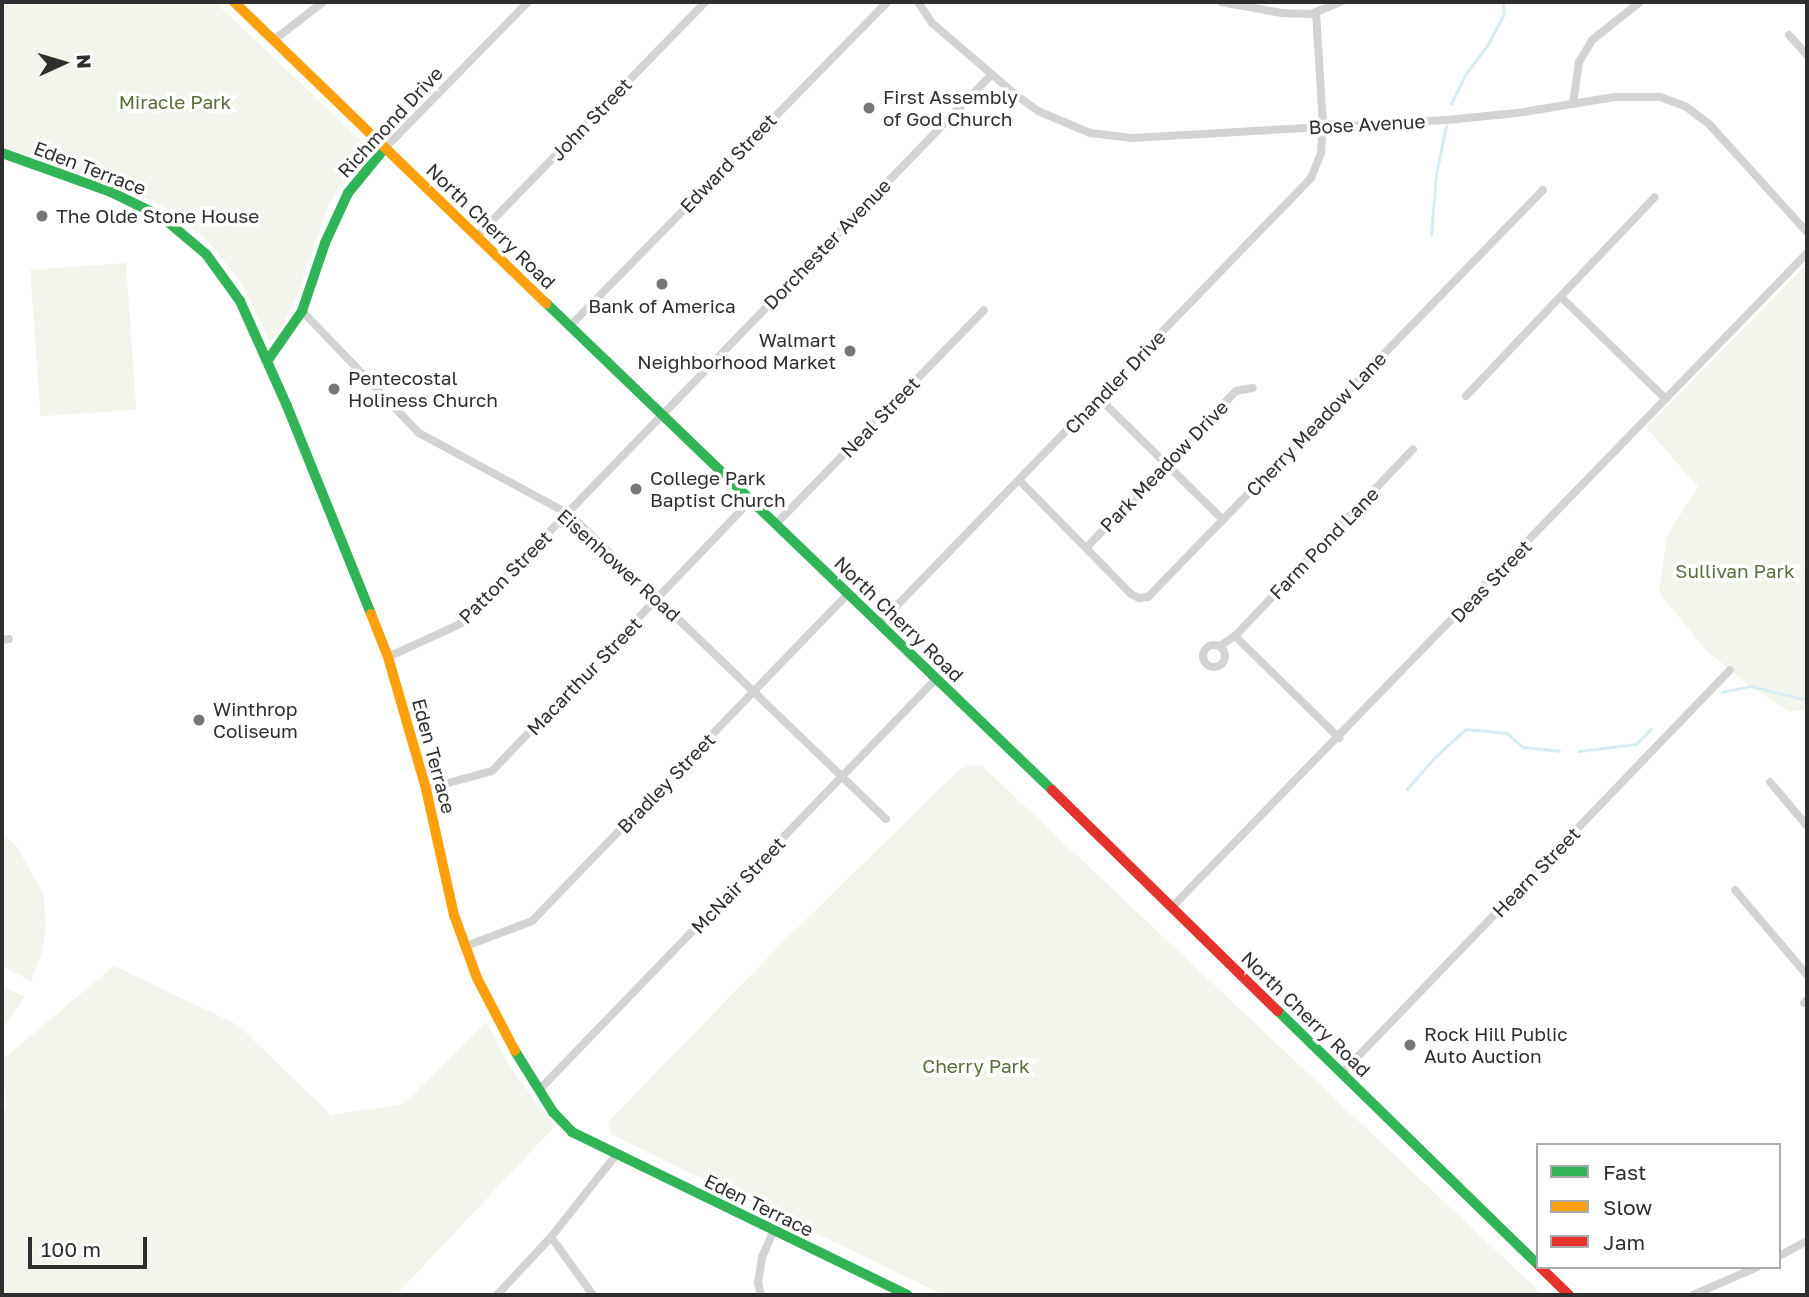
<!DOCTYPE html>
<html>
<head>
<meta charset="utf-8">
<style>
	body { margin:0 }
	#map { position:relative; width:1809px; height:1297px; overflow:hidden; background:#fff; font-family:"Golos Text",sans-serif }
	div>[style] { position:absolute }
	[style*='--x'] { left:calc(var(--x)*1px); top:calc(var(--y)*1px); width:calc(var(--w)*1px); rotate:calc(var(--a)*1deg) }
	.green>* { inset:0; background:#f2f5eb; transform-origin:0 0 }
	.stream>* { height:2.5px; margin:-1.25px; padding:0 1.25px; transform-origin:1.25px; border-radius:1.25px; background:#d7ecf3 }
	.street>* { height:8px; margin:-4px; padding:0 4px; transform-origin:4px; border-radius:4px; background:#d3d3d3 }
	.street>.ring { margin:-4px; padding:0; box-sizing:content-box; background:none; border:8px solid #d3d3d3; border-radius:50% }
	.fast>* { height:10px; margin:-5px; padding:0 5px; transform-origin:5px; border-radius:5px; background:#30b455 }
	.slow>* { height:10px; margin:-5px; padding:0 5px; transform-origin:5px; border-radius:5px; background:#ff9f0a }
	.jam>* { height:10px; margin:-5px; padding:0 5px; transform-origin:5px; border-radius:5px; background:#e5322d }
	.dots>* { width:19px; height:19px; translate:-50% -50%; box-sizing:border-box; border:4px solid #fff; border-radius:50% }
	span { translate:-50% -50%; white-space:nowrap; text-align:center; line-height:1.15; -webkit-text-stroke:7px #fff; paint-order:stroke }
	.poi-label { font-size:19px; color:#2e2e2e }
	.left { translate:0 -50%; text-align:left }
	.right { translate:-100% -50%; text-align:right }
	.park-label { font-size:19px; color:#586d39 }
	.street-label { font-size:19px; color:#2e2e2e }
	.frame { position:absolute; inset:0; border:4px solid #2e2e2e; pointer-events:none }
	.legend { position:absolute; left:1536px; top:1143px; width:245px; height:126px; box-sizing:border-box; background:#fff; border:2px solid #ababab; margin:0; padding:9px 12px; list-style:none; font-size:21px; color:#2e2e2e }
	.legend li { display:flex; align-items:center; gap:14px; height:35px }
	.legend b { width:35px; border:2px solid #ababab }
	.north { position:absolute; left:28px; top:28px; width:70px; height:70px; -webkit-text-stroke:5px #fff; paint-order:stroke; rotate:86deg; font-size:19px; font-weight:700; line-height:28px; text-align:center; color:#2e2e2e }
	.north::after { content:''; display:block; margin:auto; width:24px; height:32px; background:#2e2e2e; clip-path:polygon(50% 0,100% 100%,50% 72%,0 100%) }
	.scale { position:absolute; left:28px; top:1237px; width:119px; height:32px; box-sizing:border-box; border:4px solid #2e2e2e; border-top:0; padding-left:9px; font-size:21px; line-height:24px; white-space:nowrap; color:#2e2e2e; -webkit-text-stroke:5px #fff; paint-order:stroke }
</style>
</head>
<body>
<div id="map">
	<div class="green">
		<div style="clip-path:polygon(2px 2px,215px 2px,370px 149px,329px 203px,298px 293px,285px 322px,270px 342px,241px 282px,207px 240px,154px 201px,2px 150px)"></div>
		<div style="left:126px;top:263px;width:147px;height:96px;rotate:86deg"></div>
		<div style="clip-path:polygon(1807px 264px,1807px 709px,1790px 712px,1748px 685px,1706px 650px,1659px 592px,1667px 536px,1698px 487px,1646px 427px)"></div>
		<div style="clip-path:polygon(971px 765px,982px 766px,1543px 1295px,944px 1295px,610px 1134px,608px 1122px,782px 943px,959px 770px)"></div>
		<div style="clip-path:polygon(2px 834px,17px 847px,43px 894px,46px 923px,43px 949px,31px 981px,2px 966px)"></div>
		<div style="clip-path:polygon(114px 966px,238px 1025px,331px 1115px,403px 1104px,486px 1022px,512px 1070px,555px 1126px,396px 1295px,2px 1295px,2px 1113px,6px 1108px,2px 1060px)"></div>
		<div style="clip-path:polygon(2px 986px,24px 997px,2px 1030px)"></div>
	</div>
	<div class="stream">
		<div style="--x:1451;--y:104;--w:32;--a:-64"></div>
		<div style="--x:1465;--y:75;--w:36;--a:-53"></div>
		<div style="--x:1487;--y:46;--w:36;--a:-62"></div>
		<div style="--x:1504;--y:14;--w:12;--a:-95"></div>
		<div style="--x:1431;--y:235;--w:61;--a:-85.3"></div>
		<div style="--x:1436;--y:174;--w:49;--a:-78.2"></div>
		<div style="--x:1722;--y:692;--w:30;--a:-12"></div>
		<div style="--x:1751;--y:686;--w:58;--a:14"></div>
		<div style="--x:1579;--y:751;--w:57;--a:-7"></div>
		<div style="--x:1636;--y:744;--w:21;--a:-45"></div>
		<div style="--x:1407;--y:789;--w:43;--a:-48.8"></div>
		<div style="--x:1435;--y:757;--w:42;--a:-42.1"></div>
		<div style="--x:1466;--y:729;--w:41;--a:5.6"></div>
		<div style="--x:1507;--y:733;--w:21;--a:41"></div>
		<div style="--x:1523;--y:747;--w:36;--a:6"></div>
	</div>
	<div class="street">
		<div style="--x:918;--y:2;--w:25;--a:56"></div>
		<div style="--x:932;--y:23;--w:111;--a:40.6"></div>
		<div style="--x:1016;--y:95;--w:27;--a:36"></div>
		<div style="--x:1038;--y:111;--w:56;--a:22.9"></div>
		<div style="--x:1090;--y:133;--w:42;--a:6.8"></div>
		<div style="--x:1132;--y:138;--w:326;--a:-3.3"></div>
		<div style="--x:1457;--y:119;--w:60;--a:-5.7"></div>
		<div style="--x:1517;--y:113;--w:99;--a:-9.3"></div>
		<div style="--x:1615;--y:97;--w:45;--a:0"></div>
		<div style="--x:1660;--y:97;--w:27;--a:20"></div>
		<div style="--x:1685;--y:106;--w:30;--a:37"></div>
		<div style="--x:1709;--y:124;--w:146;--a:47.8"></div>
		<div style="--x:1221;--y:2;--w:62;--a:10.2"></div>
		<div style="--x:1282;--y:13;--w:29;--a:2"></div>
		<div style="--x:1311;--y:14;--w:32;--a:-22"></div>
		<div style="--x:1789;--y:35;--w:27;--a:48"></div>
		<div style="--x:274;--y:40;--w:62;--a:-37.8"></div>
		<div style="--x:1573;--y:104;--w:42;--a:-81.9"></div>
		<div style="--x:1579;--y:62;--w:26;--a:-59"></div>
		<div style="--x:1592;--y:40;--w:61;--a:-38.4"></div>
		<div style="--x:385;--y:148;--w:204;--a:-45.6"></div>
		<div style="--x:477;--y:236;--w:327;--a:-45.7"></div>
		<div style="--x:1561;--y:297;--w:146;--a:44.2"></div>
		<div style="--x:302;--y:311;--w:169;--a:46.2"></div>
		<div style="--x:419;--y:433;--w:170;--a:28.4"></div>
		<div style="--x:569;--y:514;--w:440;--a:43.9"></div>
		<div style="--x:570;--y:326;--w:453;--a:-45.6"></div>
		<div style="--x:1466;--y:396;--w:274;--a:-46.5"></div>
		<div style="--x:1099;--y:398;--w:174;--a:44.5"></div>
		<div style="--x:1020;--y:481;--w:158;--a:45.5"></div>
		<div style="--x:1131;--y:594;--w:9;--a:27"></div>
		<div style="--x:1139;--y:598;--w:9;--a:-6"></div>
		<div style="--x:1148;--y:597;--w:567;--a:-45.86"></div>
		<div style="--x:776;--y:524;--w:298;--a:-45.8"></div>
		<div style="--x:1087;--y:547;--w:216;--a:-46.3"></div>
		<div style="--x:1236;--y:391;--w:17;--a:-10"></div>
		<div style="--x:879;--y:624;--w:621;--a:-45.91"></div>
		<div style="--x:1311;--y:178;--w:27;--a:-68"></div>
		<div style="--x:1321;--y:153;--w:27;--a:-86"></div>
		<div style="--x:1323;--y:126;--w:113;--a:-93.5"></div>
		<div style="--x:1235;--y:636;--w:146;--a:44.4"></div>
		<div style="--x:2;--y:640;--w:7;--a:-8"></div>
		<div class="ring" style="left:1203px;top:645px;width:14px;height:14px"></div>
		<div style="--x:1220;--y:646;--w:18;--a:-34"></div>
		<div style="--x:1235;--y:636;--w:258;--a:-46.4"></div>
		<div style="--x:388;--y:657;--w:79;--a:-24.6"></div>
		<div style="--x:460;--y:624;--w:764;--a:-45.95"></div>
		<div style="--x:1770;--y:782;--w:57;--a:49.9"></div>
		<div style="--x:426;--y:789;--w:68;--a:-15.3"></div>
		<div style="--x:492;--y:771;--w:375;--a:-46.3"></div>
		<div style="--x:1735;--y:890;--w:111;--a:49.7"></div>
		<div style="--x:1172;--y:907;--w:912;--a:-45.84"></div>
		<div style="--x:466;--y:946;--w:71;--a:-20.7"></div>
		<div style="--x:532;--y:921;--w:455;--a:-46"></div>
		<div style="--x:1804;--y:1003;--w:4;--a:-45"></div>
		<div style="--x:1342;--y:1073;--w:559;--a:-46.09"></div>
		<div style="--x:539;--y:1090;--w:571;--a:-45.99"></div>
		<div style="--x:551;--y:1237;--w:72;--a:54.1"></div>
		<div style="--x:1779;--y:1256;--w:32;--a:-28"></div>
		<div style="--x:497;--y:1295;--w:79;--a:-47"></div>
		<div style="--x:551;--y:1237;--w:105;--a:-51.6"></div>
		<div style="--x:761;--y:1295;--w:12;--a:-104"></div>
		<div style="--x:758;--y:1283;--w:26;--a:-81"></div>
		<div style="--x:762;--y:1257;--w:27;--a:-66"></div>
		<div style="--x:1693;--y:1295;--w:70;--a:-23.6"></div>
	</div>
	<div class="fast">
		<div style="--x:2;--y:153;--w:116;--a:19.7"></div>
		<div style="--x:111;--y:192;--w:57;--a:26.1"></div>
		<div style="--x:162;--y:217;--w:57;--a:40.1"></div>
		<div style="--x:206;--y:254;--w:58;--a:54.1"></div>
		<div style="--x:240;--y:301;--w:115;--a:65.9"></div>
		<div style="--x:287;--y:406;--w:224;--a:68"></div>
		<div style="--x:546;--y:303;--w:702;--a:43.9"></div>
		<div style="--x:268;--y:360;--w:60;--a:-55.2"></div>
		<div style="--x:302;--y:311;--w:72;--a:-71.3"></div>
		<div style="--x:325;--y:243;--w:55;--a:-65.3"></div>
		<div style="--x:348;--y:193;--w:58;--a:-50.6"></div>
		<div style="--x:1278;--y:1011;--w:363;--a:44.3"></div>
		<div style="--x:515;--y:1051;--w:72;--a:58.1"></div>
		<div style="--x:553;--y:1112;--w:28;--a:46"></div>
		<div style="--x:572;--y:1132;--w:373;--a:25.9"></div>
	</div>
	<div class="slow">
		<div style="--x:234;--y:2;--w:434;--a:44"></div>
		<div style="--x:371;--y:614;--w:46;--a:68.4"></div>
		<div style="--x:388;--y:657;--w:137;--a:73.9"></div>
		<div style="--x:426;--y:789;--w:129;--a:77.5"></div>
		<div style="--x:454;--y:915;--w:67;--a:69.9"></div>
		<div style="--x:477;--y:978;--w:82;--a:62.5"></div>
	</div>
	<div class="jam">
		<div style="--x:1052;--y:790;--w:316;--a:44.4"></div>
		<div style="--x:1540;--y:1267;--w:40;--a:44"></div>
	</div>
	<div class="dots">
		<div style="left:869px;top:108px;background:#777"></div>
		<div style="left:42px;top:216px;background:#777"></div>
		<div style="left:662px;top:284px;background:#777"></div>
		<div style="left:850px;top:351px;background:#777"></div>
		<div style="left:334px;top:389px;background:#777"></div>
		<div style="left:636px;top:489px;background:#777"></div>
		<div style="left:199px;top:720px;background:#777"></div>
		<div style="left:1410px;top:1045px;background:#777"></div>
	</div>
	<div class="poi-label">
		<span class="left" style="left:883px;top:108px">First Assembly<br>of God Church</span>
		<span class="left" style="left:56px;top:216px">The Olde Stone House</span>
		<span style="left:662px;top:306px">Bank of America</span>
		<span class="right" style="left:836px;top:351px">Walmart<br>Neighborhood Market</span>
		<span class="left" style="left:348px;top:389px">Pentecostal<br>Holiness Church</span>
		<span class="left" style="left:650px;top:489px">College Park<br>Baptist Church</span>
		<span class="left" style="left:213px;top:720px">Winthrop<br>Coliseum</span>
		<span class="left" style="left:1424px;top:1045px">Rock Hill Public<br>Auto Auction</span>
	</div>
	<div class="park-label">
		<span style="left:175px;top:102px">Miracle Park</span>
		<span style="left:1735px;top:571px">Sullivan Park</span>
		<span style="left:976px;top:1066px">Cherry Park</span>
	</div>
	<div class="street-label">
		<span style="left:591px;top:119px;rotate:-46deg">John Street</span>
		<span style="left:390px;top:122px;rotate:-47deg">Richmond Drive</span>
		<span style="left:1367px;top:124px;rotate:-3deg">Bose Avenue</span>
		<span style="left:728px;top:163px;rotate:-46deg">Edward Street</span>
		<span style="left:90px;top:168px;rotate:21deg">Eden Terrace</span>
		<span style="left:491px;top:226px;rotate:44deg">North Cherry Road</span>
		<span style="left:827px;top:244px;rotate:-46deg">Dorchester Avenue</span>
		<span style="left:1115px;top:382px;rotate:-46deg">Chandler Drive</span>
		<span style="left:880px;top:417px;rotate:-46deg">Neal Street</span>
		<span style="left:1316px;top:424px;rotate:-46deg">Cherry Meadow Lane</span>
		<span style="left:1164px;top:466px;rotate:-46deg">Park Meadow Drive</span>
		<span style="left:1324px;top:543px;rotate:-46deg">Farm Pond Lane</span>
		<span style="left:619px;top:565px;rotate:42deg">Eisenhower Road</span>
		<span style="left:505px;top:577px;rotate:-45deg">Patton Street</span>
		<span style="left:1491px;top:581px;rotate:-46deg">Deas Street</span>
		<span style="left:899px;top:619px;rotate:44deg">North Cherry Road</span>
		<span style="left:584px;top:676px;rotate:-46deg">Macarthur Street</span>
		<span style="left:434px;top:756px;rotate:75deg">Eden Terrace</span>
		<span style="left:666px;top:783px;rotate:-46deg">Bradley Street</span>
		<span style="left:1536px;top:872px;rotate:-46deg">Hearn Street</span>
		<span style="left:738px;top:885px;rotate:-46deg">McNair Street</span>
		<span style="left:1306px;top:1014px;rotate:44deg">North Cherry Road</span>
		<span style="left:759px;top:1205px;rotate:26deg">Eden Terrace</span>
	</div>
	<div class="frame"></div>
	<ul class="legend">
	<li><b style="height:9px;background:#30b455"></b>Fast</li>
	<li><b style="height:9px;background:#ff9f0a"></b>Slow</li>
	<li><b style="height:9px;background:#e5322d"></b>Jam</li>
	</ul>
	<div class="north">N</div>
	<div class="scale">100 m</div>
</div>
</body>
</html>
